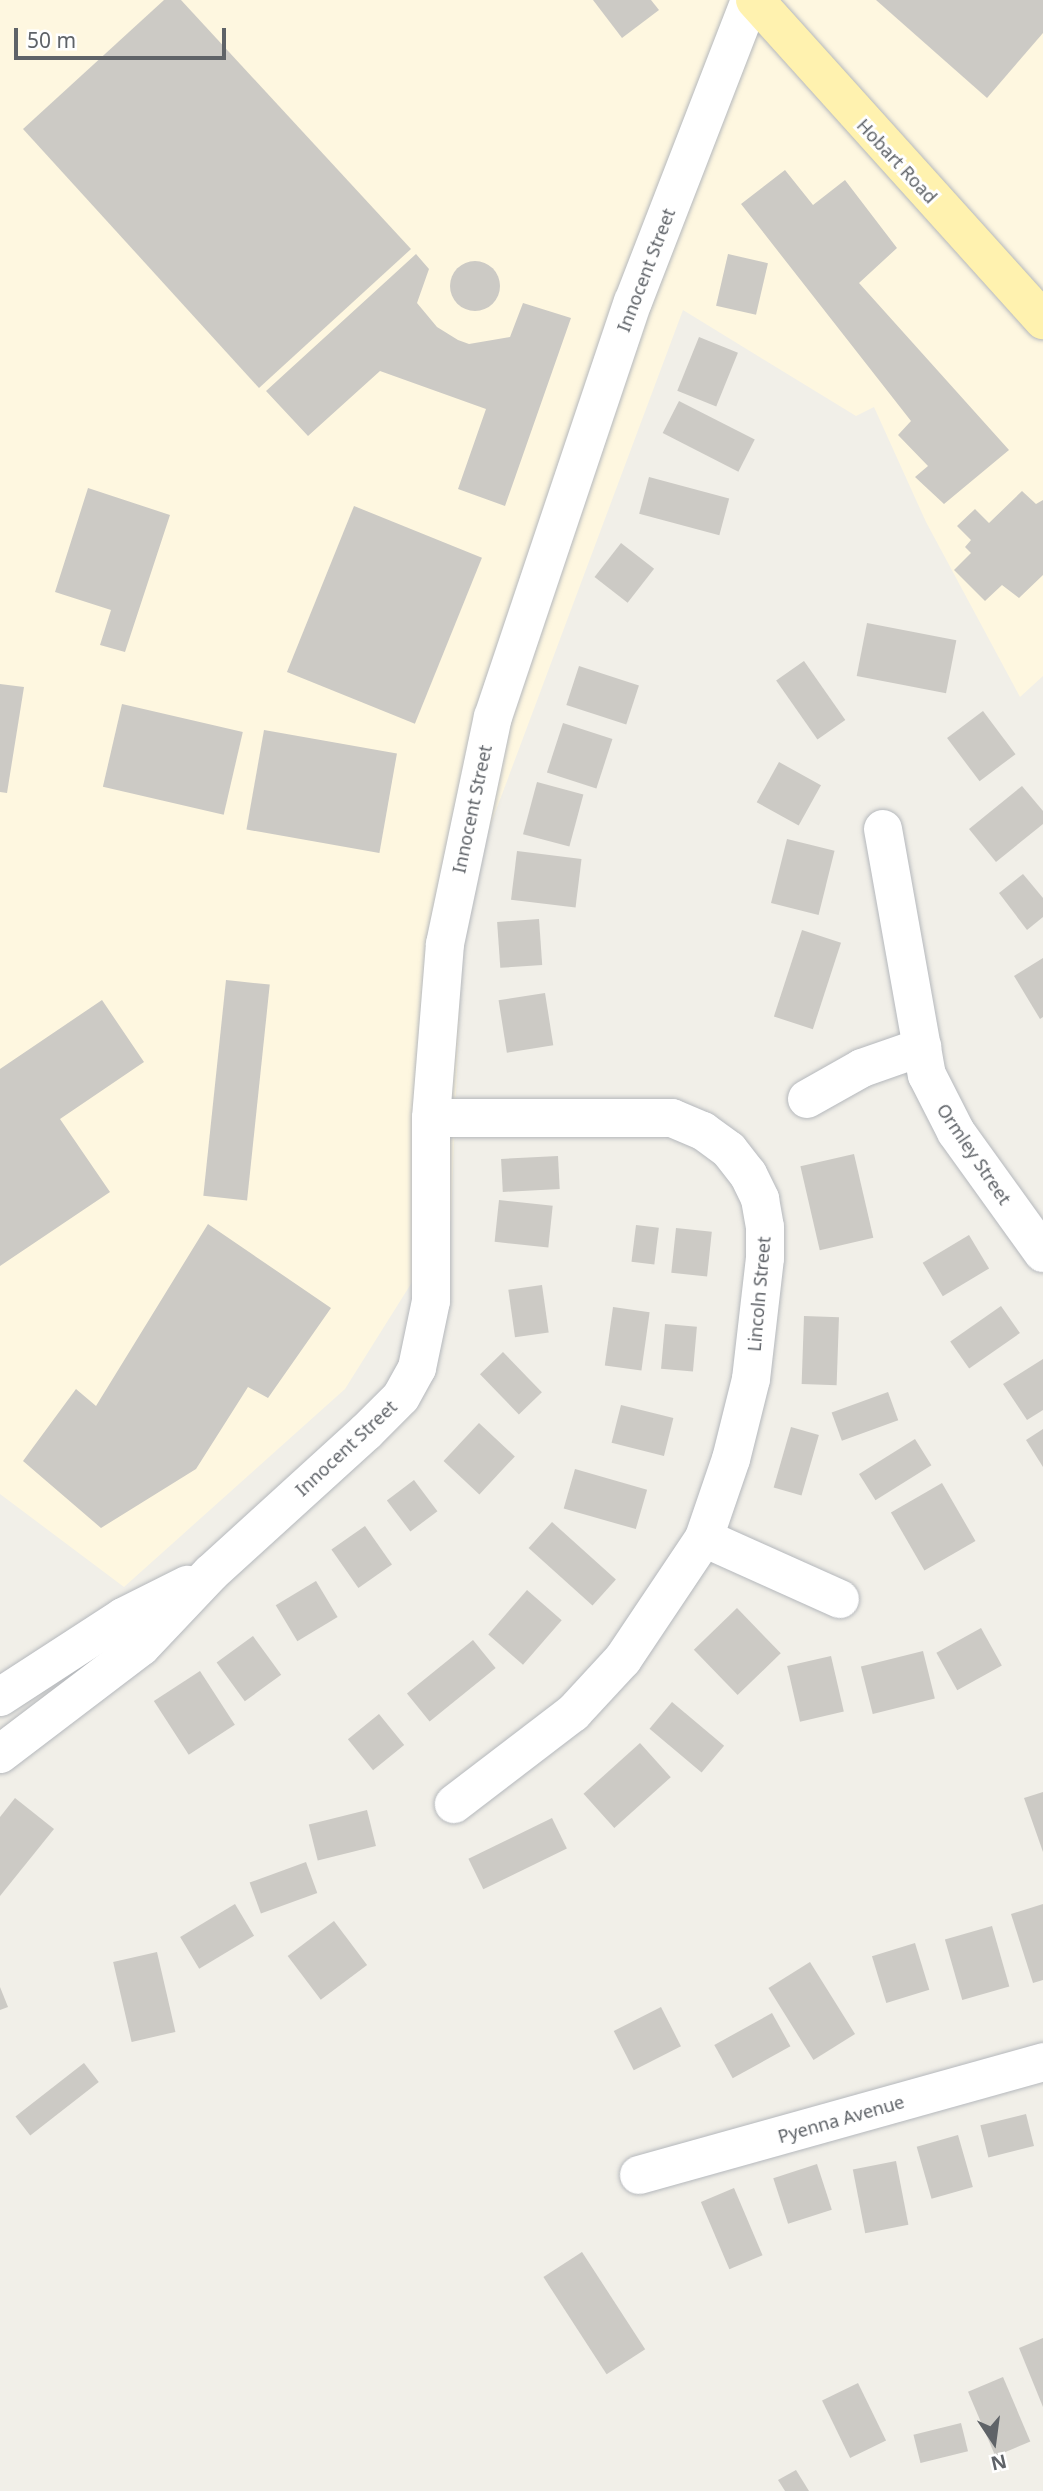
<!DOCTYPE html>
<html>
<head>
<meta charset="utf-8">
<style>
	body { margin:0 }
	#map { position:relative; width:1043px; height:2491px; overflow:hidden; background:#f1efe8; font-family:"Noto Sans",sans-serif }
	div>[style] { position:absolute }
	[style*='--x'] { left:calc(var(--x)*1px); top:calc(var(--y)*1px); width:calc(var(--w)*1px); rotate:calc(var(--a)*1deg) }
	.commercial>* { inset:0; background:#fef7e0 }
	.building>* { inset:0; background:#cccac5; transform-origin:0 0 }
	.round { border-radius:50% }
	.roads { filter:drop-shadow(0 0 2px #b5b8bc) drop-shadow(0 0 2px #b5b8bc) }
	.minor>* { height:38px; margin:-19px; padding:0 19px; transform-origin:19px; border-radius:19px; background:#fff }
	.major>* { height:38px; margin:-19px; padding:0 19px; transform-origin:19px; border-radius:19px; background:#fff2af }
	span { translate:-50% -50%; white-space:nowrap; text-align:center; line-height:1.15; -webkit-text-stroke:6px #fff; paint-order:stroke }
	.street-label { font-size:18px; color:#5f6368 }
	.north { position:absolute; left:959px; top:2407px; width:70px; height:70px; -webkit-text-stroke:5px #fff; paint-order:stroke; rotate:167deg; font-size:19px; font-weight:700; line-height:28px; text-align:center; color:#5f6368 }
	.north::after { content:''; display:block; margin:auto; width:24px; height:32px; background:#5f6368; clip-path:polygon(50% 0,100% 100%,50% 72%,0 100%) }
	.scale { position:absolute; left:14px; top:28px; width:212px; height:32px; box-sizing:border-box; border:4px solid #5f6368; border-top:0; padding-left:9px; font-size:21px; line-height:24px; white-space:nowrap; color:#5f6368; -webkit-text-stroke:5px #fff; paint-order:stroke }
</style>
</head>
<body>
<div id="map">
	<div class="commercial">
		<div style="clip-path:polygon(0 0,1043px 0,1043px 676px,1020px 697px,926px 522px,874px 407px,856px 416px,683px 310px,464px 896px,451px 1220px,345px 1389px,124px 1587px,0 1494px)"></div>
	</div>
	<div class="building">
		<div style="clip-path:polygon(164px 0,181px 0,411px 249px,259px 388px,23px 129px)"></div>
		<div style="clip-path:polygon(593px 0,651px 0,659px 10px,622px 38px)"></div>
		<div style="clip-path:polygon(876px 0,1043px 0,1043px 33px,987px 98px)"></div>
		<div style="clip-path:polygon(785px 170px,813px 205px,845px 180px,897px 248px,859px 283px,1009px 450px,944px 504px,915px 477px,928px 466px,898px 435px,911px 421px,741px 204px)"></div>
		<div style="clip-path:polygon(416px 254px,429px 269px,417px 303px,437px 327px,458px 340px,469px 344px,510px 337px,523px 303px,571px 318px,505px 506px,458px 489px,486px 409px,380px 371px,308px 436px,266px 391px)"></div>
		<div style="left:728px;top:254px;width:41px;height:53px;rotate:13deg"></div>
		<div class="round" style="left:450px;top:261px;width:50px;height:50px"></div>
		<div style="left:699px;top:337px;width:42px;height:58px;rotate:22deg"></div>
		<div style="left:679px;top:401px;width:85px;height:36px;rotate:27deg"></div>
		<div style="left:649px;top:477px;width:83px;height:38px;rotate:15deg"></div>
		<div style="clip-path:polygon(88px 488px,170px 515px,125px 652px,100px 645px,111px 610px,55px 592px)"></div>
		<div style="clip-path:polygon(1022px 491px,1036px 504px,1043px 500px,1043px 575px,1019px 598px,1002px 585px,985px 601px,954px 570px,971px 553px,965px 547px,971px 540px,957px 526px,975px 509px,989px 523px)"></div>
		<div style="left:354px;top:506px;width:138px;height:179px;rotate:22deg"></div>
		<div style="left:621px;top:543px;width:42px;height:43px;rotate:38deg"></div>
		<div style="left:867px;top:623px;width:91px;height:54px;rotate:11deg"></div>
		<div style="left:804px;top:661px;width:72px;height:34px;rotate:55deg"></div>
		<div style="left:579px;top:666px;width:63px;height:41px;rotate:18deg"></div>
		<div style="clip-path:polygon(0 684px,24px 687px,7px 793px,0 792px)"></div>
		<div style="left:122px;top:704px;width:124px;height:85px;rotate:13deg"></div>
		<div style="left:983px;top:711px;width:54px;height:45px;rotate:53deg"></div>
		<div style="left:563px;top:723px;width:52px;height:52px;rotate:18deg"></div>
		<div style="left:264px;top:730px;width:135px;height:101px;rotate:10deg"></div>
		<div style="left:779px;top:762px;width:48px;height:46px;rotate:29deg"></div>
		<div style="left:537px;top:782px;width:48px;height:54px;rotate:15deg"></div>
		<div style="clip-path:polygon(1022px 786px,1043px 811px,1043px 824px,996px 862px,969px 829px)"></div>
		<div style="left:787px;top:839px;width:49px;height:66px;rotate:14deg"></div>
		<div style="left:517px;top:851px;width:65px;height:49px;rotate:7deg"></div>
		<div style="clip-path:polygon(1023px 874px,1043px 898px,1043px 917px,1027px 930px,999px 893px)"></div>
		<div style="left:539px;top:919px;width:46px;height:42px;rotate:86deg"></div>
		<div style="left:802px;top:930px;width:41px;height:91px;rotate:18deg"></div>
		<div style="clip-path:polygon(1043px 958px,1043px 1017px,1040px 1019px,1014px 976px)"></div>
		<div style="left:226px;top:980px;width:44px;height:217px;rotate:6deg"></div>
		<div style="left:545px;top:993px;width:53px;height:47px;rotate:81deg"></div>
		<div style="clip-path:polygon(102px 1000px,144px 1062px,60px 1119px,110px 1192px,0 1266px,0 1069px)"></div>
		<div style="left:854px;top:1154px;width:86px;height:55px;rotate:77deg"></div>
		<div style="left:558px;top:1156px;width:33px;height:57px;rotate:87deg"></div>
		<div style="left:499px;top:1200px;width:54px;height:42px;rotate:6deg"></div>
		<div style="clip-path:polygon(208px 1224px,331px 1308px,268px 1398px,248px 1387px,196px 1469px,101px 1528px,23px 1461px,76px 1389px,96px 1406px)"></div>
		<div style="left:636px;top:1225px;width:23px;height:37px;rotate:7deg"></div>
		<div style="left:676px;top:1228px;width:36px;height:45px;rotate:6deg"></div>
		<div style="left:969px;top:1235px;width:39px;height:54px;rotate:59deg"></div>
		<div style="left:542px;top:1285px;width:48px;height:34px;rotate:82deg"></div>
		<div style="left:1001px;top:1306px;width:33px;height:62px;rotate:55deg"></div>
		<div style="left:613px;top:1307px;width:37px;height:59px;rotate:8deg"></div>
		<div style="left:804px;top:1316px;width:35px;height:68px;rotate:2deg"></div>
		<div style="left:665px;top:1324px;width:32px;height:45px;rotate:5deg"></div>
		<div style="left:503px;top:1352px;width:56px;height:32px;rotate:46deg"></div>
		<div style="clip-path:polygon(1043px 1359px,1043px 1410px,1027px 1420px,1003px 1384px)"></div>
		<div style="left:888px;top:1392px;width:30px;height:60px;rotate:70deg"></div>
		<div style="left:621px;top:1405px;width:54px;height:39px;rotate:14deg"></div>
		<div style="left:479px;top:1423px;width:49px;height:52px;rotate:43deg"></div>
		<div style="left:791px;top:1427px;width:29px;height:63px;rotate:16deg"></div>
		<div style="clip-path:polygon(1043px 1429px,1043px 1467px,1026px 1440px)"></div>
		<div style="left:915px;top:1439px;width:31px;height:66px;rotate:58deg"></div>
		<div style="left:575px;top:1469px;width:75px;height:41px;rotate:16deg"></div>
		<div style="left:414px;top:1480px;width:39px;height:34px;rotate:53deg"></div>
		<div style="left:942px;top:1483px;width:67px;height:59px;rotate:60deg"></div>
		<div style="left:552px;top:1522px;width:86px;height:35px;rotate:42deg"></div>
		<div style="left:365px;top:1526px;width:47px;height:41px;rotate:55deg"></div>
		<div style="left:316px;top:1581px;width:42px;height:47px;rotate:59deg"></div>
		<div style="left:527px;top:1590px;width:46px;height:59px;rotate:41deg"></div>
		<div style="left:737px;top:1608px;width:63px;height:60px;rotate:46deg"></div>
		<div style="left:981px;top:1628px;width:43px;height:51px;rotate:61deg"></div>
		<div style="left:253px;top:1636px;width:48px;height:45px;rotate:54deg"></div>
		<div style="left:473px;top:1640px;width:36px;height:85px;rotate:51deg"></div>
		<div style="left:923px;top:1651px;width:49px;height:64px;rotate:76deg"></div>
		<div style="left:831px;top:1656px;width:57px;height:45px;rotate:77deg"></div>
		<div style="left:200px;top:1671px;width:64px;height:55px;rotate:57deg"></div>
		<div style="left:672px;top:1702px;width:68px;height:35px;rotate:40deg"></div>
		<div style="left:379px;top:1714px;width:40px;height:40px;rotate:51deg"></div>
		<div style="left:640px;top:1743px;width:46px;height:76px;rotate:48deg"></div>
		<div style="clip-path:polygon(1043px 1792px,1043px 1852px,1024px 1798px)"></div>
		<div style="clip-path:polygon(15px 1798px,54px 1829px,0 1896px,0 1817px)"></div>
		<div style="left:367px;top:1810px;width:37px;height:60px;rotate:76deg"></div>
		<div style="left:552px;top:1818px;width:34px;height:93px;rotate:64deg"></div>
		<div style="left:306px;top:1862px;width:33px;height:60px;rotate:70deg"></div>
		<div style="left:235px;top:1904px;width:37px;height:64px;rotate:59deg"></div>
		<div style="clip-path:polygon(1043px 1904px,1043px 1980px,1033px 1983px,1011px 1914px)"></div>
		<div style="left:334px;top:1921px;width:55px;height:58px;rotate:53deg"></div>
		<div style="left:992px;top:1926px;width:63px;height:49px;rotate:74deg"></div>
		<div style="left:915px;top:1943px;width:49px;height:45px;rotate:73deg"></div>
		<div style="left:157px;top:1952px;width:82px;height:45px;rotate:77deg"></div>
		<div style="left:810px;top:1962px;width:85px;height:49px;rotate:58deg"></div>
		<div style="clip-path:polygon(0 1987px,8px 2007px,0 2010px)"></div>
		<div style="left:661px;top:2007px;width:44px;height:53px;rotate:63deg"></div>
		<div style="left:772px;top:2013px;width:38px;height:66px;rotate:61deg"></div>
		<div style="left:84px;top:2063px;width:24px;height:87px;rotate:52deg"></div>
		<div style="left:1026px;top:2114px;width:33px;height:47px;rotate:76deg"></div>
		<div style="left:958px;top:2135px;width:54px;height:43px;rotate:74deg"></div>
		<div style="left:896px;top:2161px;width:65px;height:44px;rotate:79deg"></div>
		<div style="left:817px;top:2164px;width:48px;height:46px;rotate:72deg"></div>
		<div style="left:734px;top:2188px;width:73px;height:36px;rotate:67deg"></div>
		<div style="left:582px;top:2252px;width:116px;height:46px;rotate:57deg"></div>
		<div style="clip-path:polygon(1043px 2338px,1043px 2407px,1019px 2348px)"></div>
		<div style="left:1003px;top:2377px;width:70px;height:38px;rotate:67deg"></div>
		<div style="left:858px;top:2383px;width:64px;height:40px;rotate:64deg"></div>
		<div style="left:961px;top:2423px;width:29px;height:49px;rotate:76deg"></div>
		<div style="clip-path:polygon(796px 2470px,809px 2491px,785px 2491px,778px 2480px)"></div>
	</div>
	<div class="roads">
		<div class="minor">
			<div style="--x:883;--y:829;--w:250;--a:79.9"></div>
			<div style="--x:927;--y:1075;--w:64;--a:63"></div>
			<div style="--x:956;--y:1132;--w:149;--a:54.3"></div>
			<div style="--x:807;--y:1099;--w:63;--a:-29.4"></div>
			<div style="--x:862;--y:1068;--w:64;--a:-19.3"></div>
			<div style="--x:431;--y:1118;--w:241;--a:0"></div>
			<div style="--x:672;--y:1118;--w:34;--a:23"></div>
			<div style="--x:703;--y:1131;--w:32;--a:36"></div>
			<div style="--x:729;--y:1150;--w:31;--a:52"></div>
			<div style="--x:748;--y:1174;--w:28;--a:64"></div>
			<div style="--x:760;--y:1199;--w:28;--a:80"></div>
			<div style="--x:765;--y:1227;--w:31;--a:90"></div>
			<div style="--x:765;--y:1258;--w:122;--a:96.6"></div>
			<div style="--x:751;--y:1379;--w:82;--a:104"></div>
			<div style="--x:731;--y:1459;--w:83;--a:108.9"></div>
			<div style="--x:704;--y:1538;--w:146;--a:123.8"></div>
			<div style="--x:623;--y:1659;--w:74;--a:132.8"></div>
			<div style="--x:573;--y:1713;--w:150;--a:142.6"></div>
			<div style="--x:704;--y:1538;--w:149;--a:24.2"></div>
			<div style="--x:0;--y:1697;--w:147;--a:-33"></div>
			<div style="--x:123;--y:1617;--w:72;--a:-26.6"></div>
			<div style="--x:0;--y:1754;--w:177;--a:-37.2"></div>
			<div style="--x:141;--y:1647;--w:102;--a:-46.6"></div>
			<div style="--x:211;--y:1573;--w:210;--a:-42.3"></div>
			<div style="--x:366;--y:1432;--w:49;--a:-45"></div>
			<div style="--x:401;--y:1397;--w:33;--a:-61"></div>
			<div style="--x:417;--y:1368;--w:68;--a:-78.2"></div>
			<div style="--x:431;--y:1301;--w:183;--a:-90"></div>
			<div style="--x:431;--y:1118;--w:175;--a:-85.4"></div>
			<div style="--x:445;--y:944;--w:232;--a:-78.1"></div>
			<div style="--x:493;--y:717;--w:438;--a:-71.4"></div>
			<div style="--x:633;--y:302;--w:324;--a:-68.8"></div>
			<div style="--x:639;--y:2175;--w:420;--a:-15.6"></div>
		</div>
		<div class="major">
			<div style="--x:755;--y:0;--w:431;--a:48"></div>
		</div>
	</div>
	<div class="street-label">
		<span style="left:897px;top:161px;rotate:47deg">Hobart Road</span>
		<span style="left:646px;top:270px;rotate:-69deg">Innocent Street</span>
		<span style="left:472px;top:809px;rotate:-78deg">Innocent Street</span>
		<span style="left:974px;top:1154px;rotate:56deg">Ormley Street</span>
		<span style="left:759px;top:1294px;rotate:-85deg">Lincoln Street</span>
		<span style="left:346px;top:1448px;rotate:-43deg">Innocent Street</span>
		<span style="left:841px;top:2119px;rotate:-16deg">Pyenna Avenue</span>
	</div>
	<div class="north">N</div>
	<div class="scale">50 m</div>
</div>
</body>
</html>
